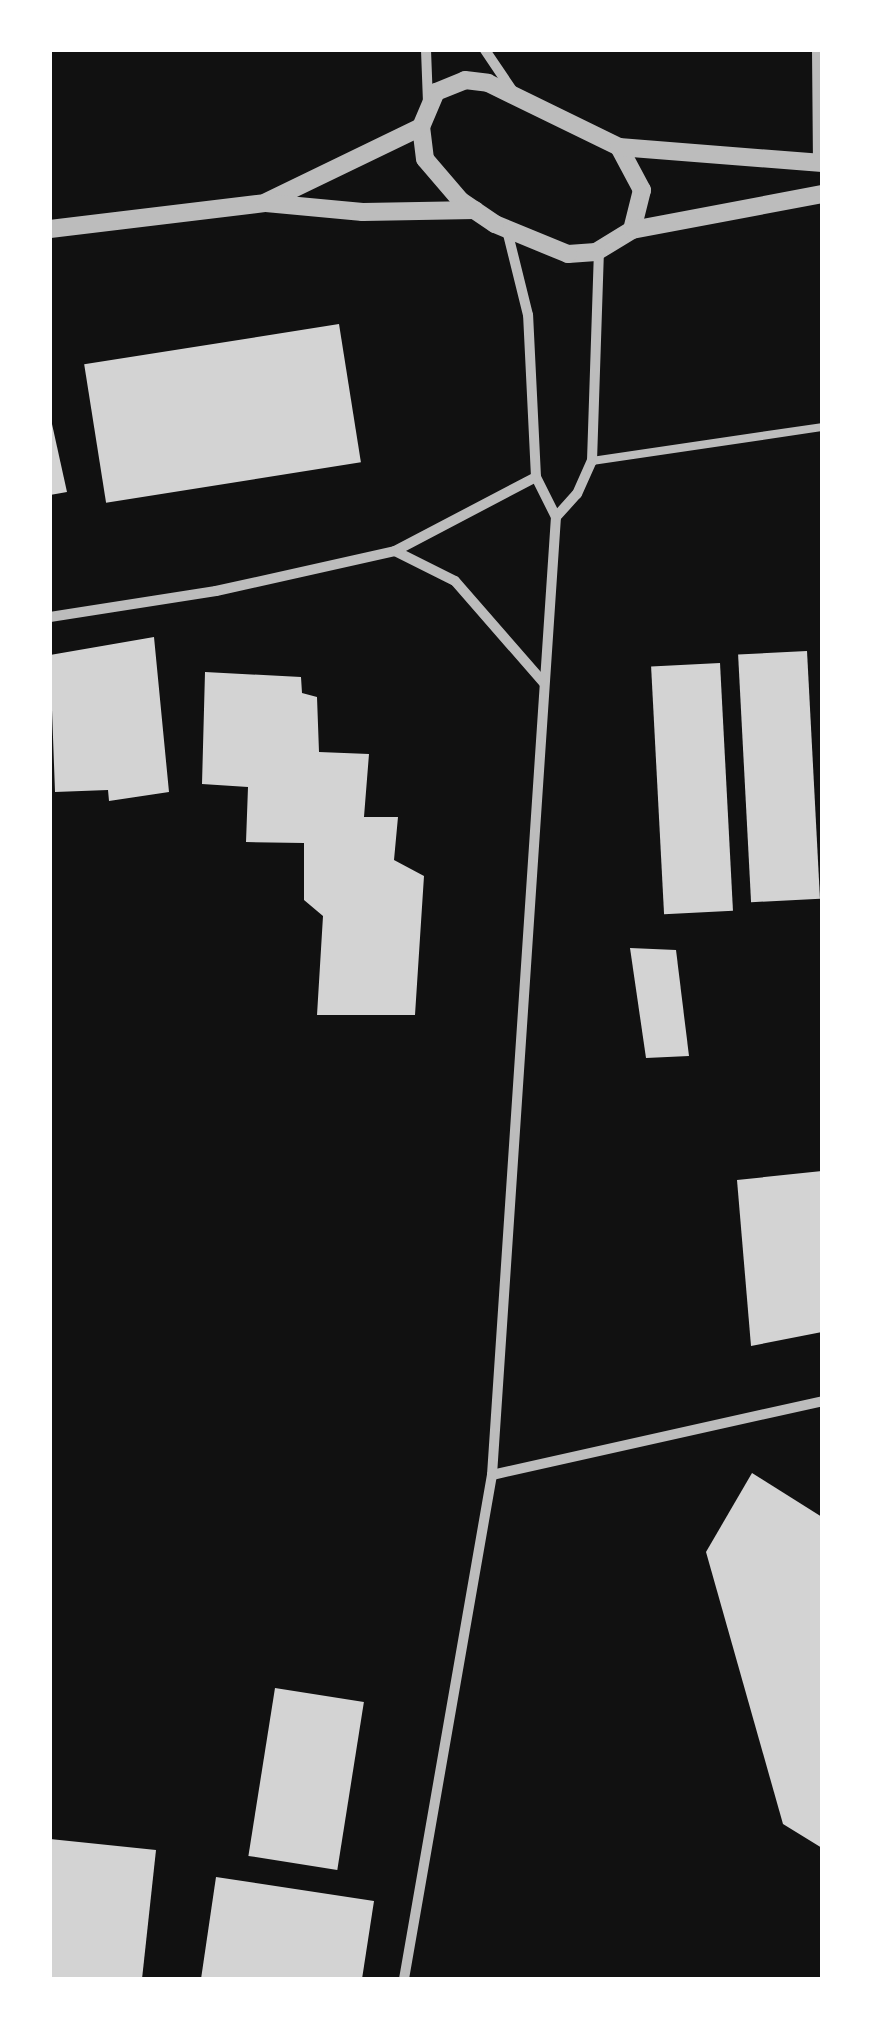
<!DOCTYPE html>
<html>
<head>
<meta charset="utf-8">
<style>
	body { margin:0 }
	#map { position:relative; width:872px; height:2029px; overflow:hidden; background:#111; font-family:"Exo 2",sans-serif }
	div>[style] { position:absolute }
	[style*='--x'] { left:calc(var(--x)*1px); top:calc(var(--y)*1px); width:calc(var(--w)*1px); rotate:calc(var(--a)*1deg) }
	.building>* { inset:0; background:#d3d3d3; transform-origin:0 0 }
	.service>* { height:8px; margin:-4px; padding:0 4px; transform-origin:4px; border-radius:4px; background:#bcbcbc }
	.minor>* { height:10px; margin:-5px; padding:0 5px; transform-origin:5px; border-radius:5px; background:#bcbcbc }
	.tertiary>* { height:18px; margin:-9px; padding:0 9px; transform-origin:9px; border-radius:9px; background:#bcbcbc }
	span { translate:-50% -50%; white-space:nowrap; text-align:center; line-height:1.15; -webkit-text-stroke:10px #fff; paint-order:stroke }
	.frame { position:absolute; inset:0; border:52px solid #fff; pointer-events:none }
</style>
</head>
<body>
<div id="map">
	<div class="building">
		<div style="left:339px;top:324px;width:140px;height:258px;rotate:81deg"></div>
		<div style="clip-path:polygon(50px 415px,67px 492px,50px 495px)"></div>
		<div style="clip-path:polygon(154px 637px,169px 792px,109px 801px,108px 790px,55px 792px,50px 655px)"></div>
		<div style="left:807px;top:651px;width:248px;height:69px;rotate:87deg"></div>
		<div style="left:720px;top:663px;width:248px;height:69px;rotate:87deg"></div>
		<div style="clip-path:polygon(205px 672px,301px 677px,302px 693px,317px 697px,319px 752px,369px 754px,364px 817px,398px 817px,394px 860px,424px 876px,415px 1015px,317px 1015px,323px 916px,304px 900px,304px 843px,246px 842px,248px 787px,202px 784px)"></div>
		<div style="clip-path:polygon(630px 948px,676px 950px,689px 1056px,646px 1058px)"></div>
		<div style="clip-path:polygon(822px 1171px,822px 1332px,751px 1346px,737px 1180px)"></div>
		<div style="clip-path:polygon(752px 1473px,822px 1517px,822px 1848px,783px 1824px,706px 1552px)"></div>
		<div style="left:275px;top:1688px;width:90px;height:170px;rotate:9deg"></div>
		<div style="clip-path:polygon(50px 1839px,156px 1850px,142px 1979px,50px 1979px)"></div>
		<div style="clip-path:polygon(216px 1877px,374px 1901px,362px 1979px,201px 1979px)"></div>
	</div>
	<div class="service">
		<div style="--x:816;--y:50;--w:112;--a:89.5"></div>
		<div style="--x:592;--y:461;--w:232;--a:-8.4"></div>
	</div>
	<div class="minor">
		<div style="--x:426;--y:50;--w:52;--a:87.8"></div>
		<div style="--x:485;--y:50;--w:52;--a:56"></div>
		<div style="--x:556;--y:517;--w:31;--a:-48"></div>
		<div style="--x:577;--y:494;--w:36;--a:-66"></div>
		<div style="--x:592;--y:461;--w:211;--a:-88.1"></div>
		<div style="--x:395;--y:551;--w:67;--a:26.6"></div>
		<div style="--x:455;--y:581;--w:135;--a:48.9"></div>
		<div style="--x:50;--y:617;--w:168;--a:-8.9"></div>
		<div style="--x:216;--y:591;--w:183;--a:-12.6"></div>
		<div style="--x:395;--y:551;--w:159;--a:-27.7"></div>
		<div style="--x:492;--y:1475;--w:338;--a:-12.6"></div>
		<div style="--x:404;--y:1979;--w:512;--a:-80.1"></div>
		<div style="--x:492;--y:1475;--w:960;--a:-86.18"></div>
		<div style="--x:556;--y:517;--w:45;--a:-116.6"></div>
		<div style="--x:536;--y:477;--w:162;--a:-92.8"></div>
		<div style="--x:528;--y:315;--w:88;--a:-103.9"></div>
	</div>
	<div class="tertiary">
		<div style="--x:465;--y:80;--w:23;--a:7"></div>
		<div style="--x:488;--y:83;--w:146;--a:26"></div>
		<div style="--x:619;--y:147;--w:49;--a:61.9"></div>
		<div style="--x:642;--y:190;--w:41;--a:104"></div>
		<div style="--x:632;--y:230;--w:42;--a:148.6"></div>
		<div style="--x:596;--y:252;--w:28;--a:176"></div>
		<div style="--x:568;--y:254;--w:79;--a:-157.7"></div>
		<div style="--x:495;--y:224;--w:41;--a:-145.9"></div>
		<div style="--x:461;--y:201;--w:55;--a:-130.6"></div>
		<div style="--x:425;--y:159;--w:32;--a:-97"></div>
		<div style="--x:421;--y:127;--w:38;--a:-67"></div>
		<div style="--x:436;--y:92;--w:31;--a:-22"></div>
		<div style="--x:619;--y:147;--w:204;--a:4.5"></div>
		<div style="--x:266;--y:202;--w:172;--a:-25.8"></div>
		<div style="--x:50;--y:229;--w:218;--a:-6.9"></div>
		<div style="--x:266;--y:203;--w:97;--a:5.3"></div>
		<div style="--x:363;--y:212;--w:112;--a:-1"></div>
		<div style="--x:632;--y:230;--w:193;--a:-10.7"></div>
	</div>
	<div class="frame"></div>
</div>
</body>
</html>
